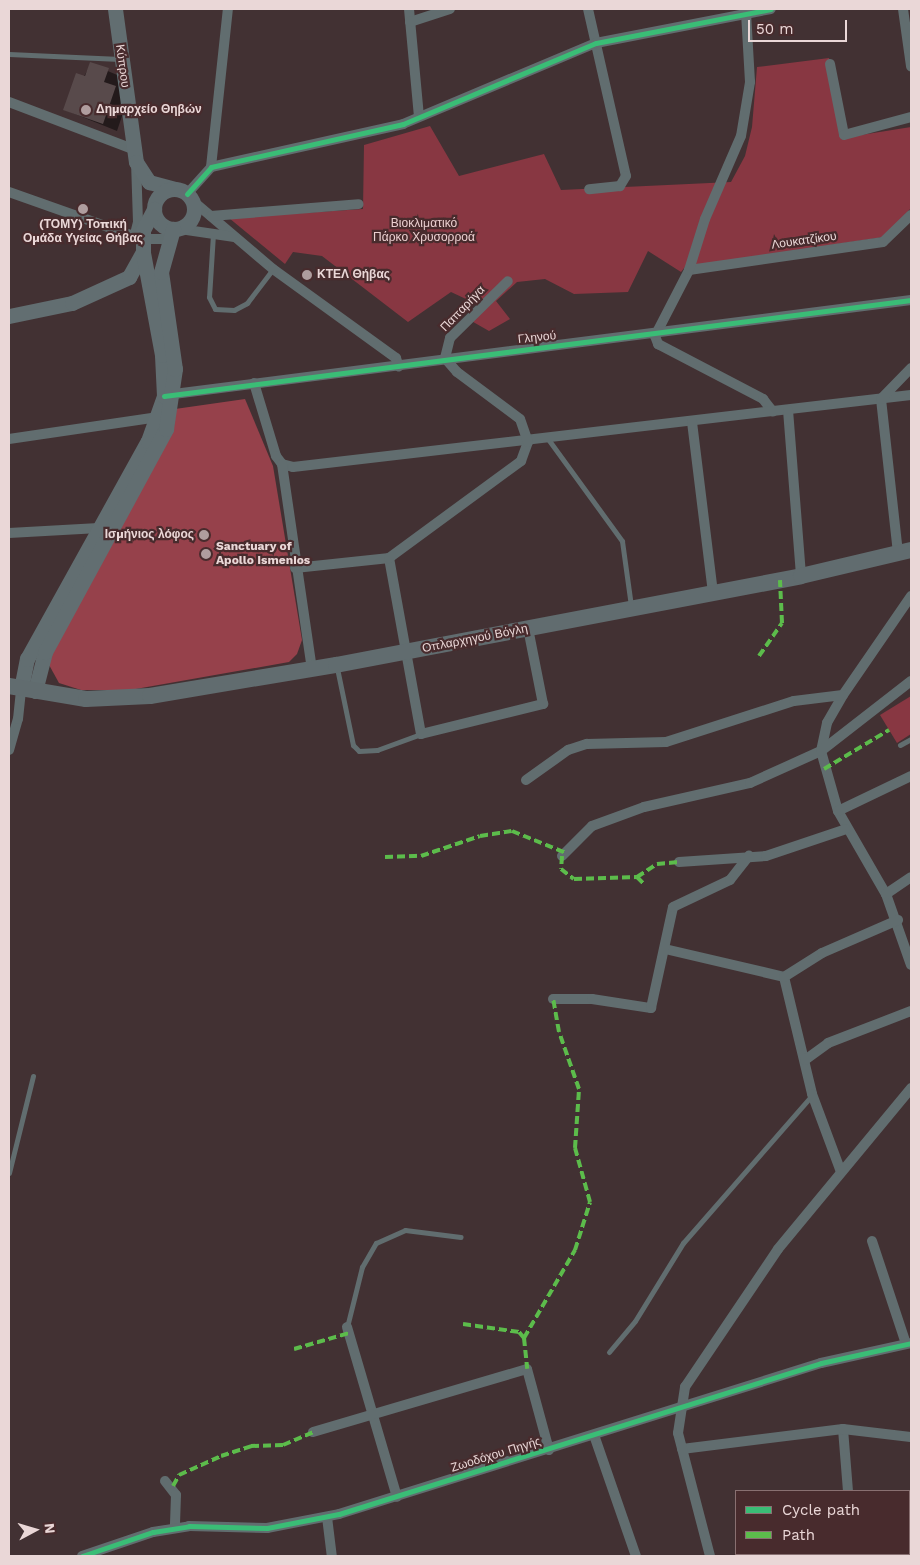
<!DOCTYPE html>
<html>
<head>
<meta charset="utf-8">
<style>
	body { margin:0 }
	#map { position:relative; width:920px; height:1565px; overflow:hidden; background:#423133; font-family:"Work Sans",sans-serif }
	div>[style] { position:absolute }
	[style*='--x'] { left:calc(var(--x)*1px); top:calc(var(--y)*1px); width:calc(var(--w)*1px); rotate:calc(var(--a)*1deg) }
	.green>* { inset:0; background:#883742 }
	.forest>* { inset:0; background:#96414b }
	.shadow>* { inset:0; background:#0007 }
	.building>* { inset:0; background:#584a4b }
	.lane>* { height:5px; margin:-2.5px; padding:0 2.5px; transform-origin:2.5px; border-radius:2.5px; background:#616d6f }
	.street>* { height:10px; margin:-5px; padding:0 5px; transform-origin:5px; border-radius:5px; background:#616d6f }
	.secondary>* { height:15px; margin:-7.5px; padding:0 7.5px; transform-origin:7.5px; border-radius:7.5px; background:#626e71 }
	.secondary>.ring { margin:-7.5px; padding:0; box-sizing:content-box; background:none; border:15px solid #626e71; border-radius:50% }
	.primary>* { height:16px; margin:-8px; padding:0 8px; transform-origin:8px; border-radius:8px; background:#616c6f }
	.quiet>* { height:4px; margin-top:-2px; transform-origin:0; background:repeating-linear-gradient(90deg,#5cbc4b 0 8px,transparent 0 12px) }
	.cycleway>* { height:5px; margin:-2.5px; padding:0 2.5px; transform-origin:2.5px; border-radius:2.5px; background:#3abd76 }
	.dots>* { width:14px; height:14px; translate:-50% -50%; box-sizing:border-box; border:2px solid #482b2d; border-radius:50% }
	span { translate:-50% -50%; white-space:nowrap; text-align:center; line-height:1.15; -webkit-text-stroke:4.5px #482b2d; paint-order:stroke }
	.street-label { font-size:12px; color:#ead7d7 }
	.poi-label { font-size:12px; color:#ead7d7; font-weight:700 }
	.left { translate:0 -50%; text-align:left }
	.right { translate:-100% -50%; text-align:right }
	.park-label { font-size:12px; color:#ecd0d1 }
	.frame { position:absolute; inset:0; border:10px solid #ead7d7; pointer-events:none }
	.legend { position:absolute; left:735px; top:1490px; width:175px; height:65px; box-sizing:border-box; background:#482b2d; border:1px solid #897071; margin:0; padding:6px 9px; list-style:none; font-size:15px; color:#ead7d7 }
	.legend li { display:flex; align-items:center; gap:10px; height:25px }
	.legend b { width:25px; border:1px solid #897071 }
	.north { position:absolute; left:10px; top:1505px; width:50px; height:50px; -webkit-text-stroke:4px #482b2d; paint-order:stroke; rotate:84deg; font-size:14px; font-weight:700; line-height:20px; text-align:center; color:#ead7d7 }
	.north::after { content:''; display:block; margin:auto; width:18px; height:22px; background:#ead7d7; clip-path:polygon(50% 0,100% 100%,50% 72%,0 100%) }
	.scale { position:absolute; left:748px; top:20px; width:99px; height:22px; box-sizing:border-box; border:2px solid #ead7d7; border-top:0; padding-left:6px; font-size:15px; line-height:18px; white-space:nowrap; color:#ead7d7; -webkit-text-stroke:4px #482b2d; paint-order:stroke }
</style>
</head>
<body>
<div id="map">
	<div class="green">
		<div style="clip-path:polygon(829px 58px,842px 138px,911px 127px,911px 208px,884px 237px,685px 267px,681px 272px,648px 251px,628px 292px,574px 294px,545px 279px,517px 282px,496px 301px,510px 319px,489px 331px,468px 319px,483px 307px,451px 292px,408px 322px,322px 256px,293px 252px,285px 264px,229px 218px,363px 209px,364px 145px,430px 126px,459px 176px,544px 154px,561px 190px,731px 182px,745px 156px,752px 127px,757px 67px)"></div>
		<div style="clip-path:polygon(911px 696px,911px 734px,897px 743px,880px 715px)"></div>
	</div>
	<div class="forest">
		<div style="clip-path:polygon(245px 399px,273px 466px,302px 640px,297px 654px,289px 662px,130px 690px,81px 690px,59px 683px,48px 663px,53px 644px,175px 409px)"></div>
	</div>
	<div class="shadow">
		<div style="clip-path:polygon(91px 64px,122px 77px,129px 95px,117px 131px,65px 110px)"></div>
	</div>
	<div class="building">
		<div style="clip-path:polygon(90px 62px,109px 68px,104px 82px,116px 86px,103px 124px,63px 110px,76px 73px,85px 76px)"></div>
	</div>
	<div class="lane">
		<div style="--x:9;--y:54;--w:111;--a:2.6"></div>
		<div style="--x:213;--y:234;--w:63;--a:93.6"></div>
		<div style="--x:209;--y:297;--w:13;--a:63"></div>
		<div style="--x:215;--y:309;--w:19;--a:3"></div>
		<div style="--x:234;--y:310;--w:15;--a:-28"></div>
		<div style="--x:247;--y:303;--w:43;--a:-52.6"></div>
		<div style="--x:548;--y:439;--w:126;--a:54"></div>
		<div style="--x:622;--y:541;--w:66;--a:82.1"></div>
		<div style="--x:337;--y:668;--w:79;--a:78.3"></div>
		<div style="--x:353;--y:745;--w:8;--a:45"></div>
		<div style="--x:359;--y:751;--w:18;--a:-3"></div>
		<div style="--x:377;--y:750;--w:47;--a:-20"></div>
		<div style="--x:900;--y:745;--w:13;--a:-29"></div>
		<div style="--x:9;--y:1173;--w:100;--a:-76.1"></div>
		<div style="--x:347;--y:1327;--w:62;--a:-76"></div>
		<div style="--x:362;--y:1267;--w:28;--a:-60"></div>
		<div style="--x:376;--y:1243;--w:32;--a:-24"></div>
		<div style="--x:405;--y:1230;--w:56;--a:7.1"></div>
		<div style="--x:609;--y:1352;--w:40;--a:-50"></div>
		<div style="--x:635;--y:1321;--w:92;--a:-58.4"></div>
		<div style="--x:683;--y:1243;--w:196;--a:-48.9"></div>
	</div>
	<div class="street">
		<div style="--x:409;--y:9;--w:107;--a:84.7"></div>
		<div style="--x:588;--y:9;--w:171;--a:77.2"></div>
		<div style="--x:626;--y:176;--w:12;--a:121"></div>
		<div style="--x:620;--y:186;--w:31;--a:174"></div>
		<div style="--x:903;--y:9;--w:58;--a:82"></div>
		<div style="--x:410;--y:22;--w:42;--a:-18"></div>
		<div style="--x:830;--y:64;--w:72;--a:78.8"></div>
		<div style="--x:844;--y:135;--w:69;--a:-15"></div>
		<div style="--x:9;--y:102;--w:133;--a:20.8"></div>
		<div style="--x:211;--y:167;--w:159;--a:-83.9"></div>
		<div style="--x:9;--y:192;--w:141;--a:19.5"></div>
		<div style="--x:142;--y:239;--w:25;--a:0"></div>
		<div style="--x:187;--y:194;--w:36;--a:-48"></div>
		<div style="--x:211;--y:167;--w:197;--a:-12.6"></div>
		<div style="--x:403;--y:124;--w:209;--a:-22.8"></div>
		<div style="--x:596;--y:43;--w:178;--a:-11"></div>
		<div style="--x:193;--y:201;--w:105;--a:40.4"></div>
		<div style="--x:273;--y:269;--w:152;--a:35.9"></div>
		<div style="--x:396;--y:358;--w:9;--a:72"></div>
		<div style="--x:211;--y:216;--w:148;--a:-4.6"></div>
		<div style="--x:180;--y:229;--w:55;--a:8.4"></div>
		<div style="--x:135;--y:234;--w:12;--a:-76"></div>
		<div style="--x:138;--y:222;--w:60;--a:-91.9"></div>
		<div style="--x:689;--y:270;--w:196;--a:-8.2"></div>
		<div style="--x:883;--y:242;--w:39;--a:-44"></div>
		<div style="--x:655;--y:336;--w:74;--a:-62.7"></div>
		<div style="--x:689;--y:270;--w:53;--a:-72.6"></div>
		<div style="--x:705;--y:219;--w:90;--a:-66.6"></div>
		<div style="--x:741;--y:136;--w:55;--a:-80.5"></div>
		<div style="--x:750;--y:82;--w:69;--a:-93.3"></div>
		<div style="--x:655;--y:336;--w:9;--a:69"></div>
		<div style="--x:658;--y:344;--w:119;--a:27.6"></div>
		<div style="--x:763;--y:399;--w:16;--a:52"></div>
		<div style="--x:254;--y:383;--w:76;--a:73.2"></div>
		<div style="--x:276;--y:456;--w:10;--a:53"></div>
		<div style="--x:282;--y:464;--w:11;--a:15"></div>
		<div style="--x:293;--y:467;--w:622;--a:-6.65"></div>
		<div style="--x:166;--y:395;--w:751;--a:-7.27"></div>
		<div style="--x:788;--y:410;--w:167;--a:85.5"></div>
		<div style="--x:692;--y:422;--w:172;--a:83"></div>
		<div style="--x:9;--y:439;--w:151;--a:-8.4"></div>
		<div style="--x:282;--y:464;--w:208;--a:81.7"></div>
		<div style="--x:9;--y:533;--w:90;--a:-3.2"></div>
		<div style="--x:898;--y:553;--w:155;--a:-96.3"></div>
		<div style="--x:881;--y:399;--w:43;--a:-45.9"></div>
		<div style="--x:389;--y:558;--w:179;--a:79.7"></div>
		<div style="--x:421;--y:734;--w:126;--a:-13.8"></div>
		<div style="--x:543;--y:704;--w:77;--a:-101.2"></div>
		<div style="--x:295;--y:568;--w:95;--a:-6.1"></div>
		<div style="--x:389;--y:558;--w:164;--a:-36.3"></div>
		<div style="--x:521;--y:461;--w:20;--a:-70"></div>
		<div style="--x:528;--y:442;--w:24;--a:-109"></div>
		<div style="--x:520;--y:419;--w:79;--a:-143.3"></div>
		<div style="--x:457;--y:372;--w:18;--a:-131"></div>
		<div style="--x:445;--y:358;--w:21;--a:-76"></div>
		<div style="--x:450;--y:338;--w:81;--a:-44.5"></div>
		<div style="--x:911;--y:596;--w:120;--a:124.5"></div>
		<div style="--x:843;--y:695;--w:32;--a:120"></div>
		<div style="--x:827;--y:723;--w:29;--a:102"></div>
		<div style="--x:821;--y:751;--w:62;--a:74.2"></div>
		<div style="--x:838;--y:811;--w:96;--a:60"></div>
		<div style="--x:886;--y:894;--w:75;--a:70.6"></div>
		<div style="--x:9;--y:750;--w:32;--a:-74"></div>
		<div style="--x:18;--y:719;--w:30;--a:-84"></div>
		<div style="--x:526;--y:780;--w:52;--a:-35.5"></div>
		<div style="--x:568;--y:750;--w:20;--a:-18"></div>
		<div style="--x:587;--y:744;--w:79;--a:-1.5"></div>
		<div style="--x:666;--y:742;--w:134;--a:-17.8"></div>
		<div style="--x:794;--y:701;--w:49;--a:-7"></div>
		<div style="--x:838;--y:811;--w:81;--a:-25.6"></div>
		<div style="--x:562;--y:856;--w:42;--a:-45"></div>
		<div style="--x:592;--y:826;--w:55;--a:-20.1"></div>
		<div style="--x:644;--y:807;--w:109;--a:-12.8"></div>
		<div style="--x:750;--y:783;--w:78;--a:-24.3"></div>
		<div style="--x:821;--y:751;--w:114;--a:-37.9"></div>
		<div style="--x:679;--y:862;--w:87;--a:-3.9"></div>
		<div style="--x:766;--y:856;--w:84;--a:-18.6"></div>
		<div style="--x:886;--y:894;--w:30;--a:-34"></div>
		<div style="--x:665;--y:949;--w:122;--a:13.2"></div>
		<div style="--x:784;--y:977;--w:120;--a:76.5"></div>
		<div style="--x:812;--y:1094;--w:83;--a:69.6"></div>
		<div style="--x:784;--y:977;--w:45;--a:-32.3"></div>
		<div style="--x:822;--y:953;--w:83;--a:-23.5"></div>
		<div style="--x:553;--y:999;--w:39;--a:0"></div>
		<div style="--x:592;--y:999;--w:60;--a:8.7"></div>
		<div style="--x:651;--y:1008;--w:103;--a:-77.7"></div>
		<div style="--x:673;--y:907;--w:63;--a:-25.3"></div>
		<div style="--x:730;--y:880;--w:31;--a:-52"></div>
		<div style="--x:805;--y:1060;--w:29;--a:-36"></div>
		<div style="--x:828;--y:1043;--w:89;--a:-21.1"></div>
		<div style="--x:872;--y:1241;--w:108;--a:71.7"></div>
		<div style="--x:347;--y:1327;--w:177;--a:73.6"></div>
		<div style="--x:843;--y:1429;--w:62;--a:85.4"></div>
		<div style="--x:313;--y:1432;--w:223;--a:-16.4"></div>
		<div style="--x:527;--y:1369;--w:84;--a:74.8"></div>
		<div style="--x:594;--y:1435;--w:128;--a:70.9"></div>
		<div style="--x:682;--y:1449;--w:162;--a:-7.1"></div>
		<div style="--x:843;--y:1429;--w:68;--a:6.7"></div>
		<div style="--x:165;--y:1481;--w:18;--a:52"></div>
		<div style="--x:176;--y:1495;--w:33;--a:92"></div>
		<div style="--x:327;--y:1517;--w:39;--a:83"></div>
		<div style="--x:909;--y:1549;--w:7;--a:74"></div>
		<div style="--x:860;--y:1554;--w:2;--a:63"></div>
		<div style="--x:82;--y:1556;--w:75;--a:-18.7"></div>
		<div style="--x:153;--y:1532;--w:36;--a:-9"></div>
		<div style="--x:189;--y:1526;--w:78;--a:1.5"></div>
		<div style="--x:267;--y:1528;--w:73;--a:-11"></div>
		<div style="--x:339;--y:1514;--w:505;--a:-17.39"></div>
		<div style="--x:821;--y:1363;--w:92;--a:-12.5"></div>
		<div style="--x:710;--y:1556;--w:127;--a:-104.6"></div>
		<div style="--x:678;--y:1433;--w:47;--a:-81.3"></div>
		<div style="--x:685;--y:1387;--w:166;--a:-56"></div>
		<div style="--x:778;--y:1249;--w:209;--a:-50.4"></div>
	</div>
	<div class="secondary">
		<div style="--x:115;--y:9;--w:154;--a:82.2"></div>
		<div style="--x:136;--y:162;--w:24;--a:57"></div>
		<div style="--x:149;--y:182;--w:27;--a:15"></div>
		<div class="ring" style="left:154px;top:189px;width:25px;height:25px"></div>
		<div style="--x:9;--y:316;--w:64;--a:-11.7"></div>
		<div style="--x:72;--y:303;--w:63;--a:-24.5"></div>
		<div style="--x:129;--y:277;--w:29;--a:-61"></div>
		<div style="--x:143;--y:252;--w:22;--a:-90"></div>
		<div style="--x:143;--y:230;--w:24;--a:-62"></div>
		<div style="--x:21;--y:689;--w:31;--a:-79"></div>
		<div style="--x:27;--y:659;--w:249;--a:-61"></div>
		<div style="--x:148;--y:441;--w:48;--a:-70.4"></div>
		<div style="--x:164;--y:396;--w:41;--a:-92.8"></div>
		<div style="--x:162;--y:355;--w:105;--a:-100.5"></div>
		<div style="--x:35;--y:691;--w:40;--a:-75.6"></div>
		<div style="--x:45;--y:652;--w:254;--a:-61.5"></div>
		<div style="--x:166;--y:429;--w:61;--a:-81.5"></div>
		<div style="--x:175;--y:369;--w:98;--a:-98.2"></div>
		<div style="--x:161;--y:272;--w:45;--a:-74.4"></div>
	</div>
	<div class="primary">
		<div style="--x:9;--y:686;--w:78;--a:9.6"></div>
		<div style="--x:86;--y:699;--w:64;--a:-2.7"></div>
		<div style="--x:150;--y:696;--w:189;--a:-9.5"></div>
		<div style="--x:336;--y:665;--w:473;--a:-10.8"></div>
		<div style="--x:801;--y:576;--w:113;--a:-13.3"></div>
	</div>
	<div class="quiet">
		<div style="--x:759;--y:656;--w:40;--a:-55.1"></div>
		<div style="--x:782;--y:623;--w:43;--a:-92.7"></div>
		<div style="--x:824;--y:769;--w:76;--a:-31"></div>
		<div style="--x:562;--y:856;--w:13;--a:94"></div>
		<div style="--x:561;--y:869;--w:16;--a:38"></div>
		<div style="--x:574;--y:879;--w:63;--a:-1.8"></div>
		<div style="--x:637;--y:877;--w:10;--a:45"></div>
		<div style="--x:385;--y:857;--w:36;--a:-2"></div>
		<div style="--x:421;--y:856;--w:62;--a:-18.7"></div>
		<div style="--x:480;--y:836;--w:32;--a:-9"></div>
		<div style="--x:512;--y:831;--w:58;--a:22.2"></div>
		<div style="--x:637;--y:877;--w:24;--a:-33"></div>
		<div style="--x:657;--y:864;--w:22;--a:-5"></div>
		<div style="--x:463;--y:1324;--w:57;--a:8.1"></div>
		<div style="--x:519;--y:1332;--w:8;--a:50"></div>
		<div style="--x:524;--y:1338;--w:31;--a:84"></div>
		<div style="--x:524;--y:1338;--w:102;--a:-59.9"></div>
		<div style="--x:575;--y:1250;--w:50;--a:-72.6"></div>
		<div style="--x:590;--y:1202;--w:56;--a:-105.5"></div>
		<div style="--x:575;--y:1148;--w:59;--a:-86.1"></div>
		<div style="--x:579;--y:1089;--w:60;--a:-109.3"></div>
		<div style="--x:559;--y:1032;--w:34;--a:-100"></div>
		<div style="--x:294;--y:1349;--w:57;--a:-16.2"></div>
		<div style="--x:173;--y:1486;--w:13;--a:-61"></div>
		<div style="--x:179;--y:1475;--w:46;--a:-24.3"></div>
		<div style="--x:221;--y:1456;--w:32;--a:-18"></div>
		<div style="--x:251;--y:1446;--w:32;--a:-2"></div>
		<div style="--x:283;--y:1445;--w:33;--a:-23"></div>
	</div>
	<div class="cycleway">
		<div style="--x:187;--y:194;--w:36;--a:-48"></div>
		<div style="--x:211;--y:167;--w:197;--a:-12.6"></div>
		<div style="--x:403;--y:124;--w:209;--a:-22.8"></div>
		<div style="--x:596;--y:43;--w:178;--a:-11"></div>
		<div style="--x:164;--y:396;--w:753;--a:-7.32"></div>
		<div style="--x:82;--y:1556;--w:75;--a:-18.7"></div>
		<div style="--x:153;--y:1532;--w:36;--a:-9"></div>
		<div style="--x:189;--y:1526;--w:78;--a:1.5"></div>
		<div style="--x:267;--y:1528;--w:73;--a:-11"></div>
		<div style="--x:339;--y:1514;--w:505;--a:-17.39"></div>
		<div style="--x:821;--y:1363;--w:92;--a:-12.5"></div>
	</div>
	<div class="dots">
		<div style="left:86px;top:110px;background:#af9d9e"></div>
		<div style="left:83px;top:209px;background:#af9d9e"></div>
		<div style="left:307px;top:275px;background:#af9d9e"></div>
		<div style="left:204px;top:535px;background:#af9d9e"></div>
		<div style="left:206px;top:554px;background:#af9d9e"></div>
	</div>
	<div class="street-label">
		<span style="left:122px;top:66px;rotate:82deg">Κύπρου</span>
		<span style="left:804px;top:241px;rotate:-8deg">Λουκατζίκου</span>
		<span style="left:463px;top:309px;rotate:-46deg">Παπαρήγα</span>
		<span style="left:537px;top:338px;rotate:-6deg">Γληνού</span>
		<span style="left:475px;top:639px;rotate:-11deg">Οπλαρχηγού Βόγλη</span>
		<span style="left:496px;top:1455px;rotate:-17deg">Ζωοδόχου Πηγής</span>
	</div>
	<div class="poi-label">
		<span class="left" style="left:96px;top:110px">Δημαρχείο Θηβών</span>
		<span style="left:83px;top:232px">(ΤΟΜΥ) Τοπική<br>Ομάδα Υγείας Θήβας</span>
		<span class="left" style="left:317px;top:275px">ΚΤΕΛ Θήβας</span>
		<span class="right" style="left:194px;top:535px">Ισμήνιος λόφος</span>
		<span class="left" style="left:216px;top:554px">Sanctuary of<br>Apollo Ismenios</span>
	</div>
	<div class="park-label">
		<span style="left:424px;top:231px">Βιοκλιματικό<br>Πάρκο Χρυσορροά</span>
	</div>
	<div class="frame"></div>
	<ul class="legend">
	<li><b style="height:6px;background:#3abd76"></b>Cycle path</li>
	<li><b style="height:6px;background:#5cbc4b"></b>Path</li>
	</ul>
	<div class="north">N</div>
	<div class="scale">50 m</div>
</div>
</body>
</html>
